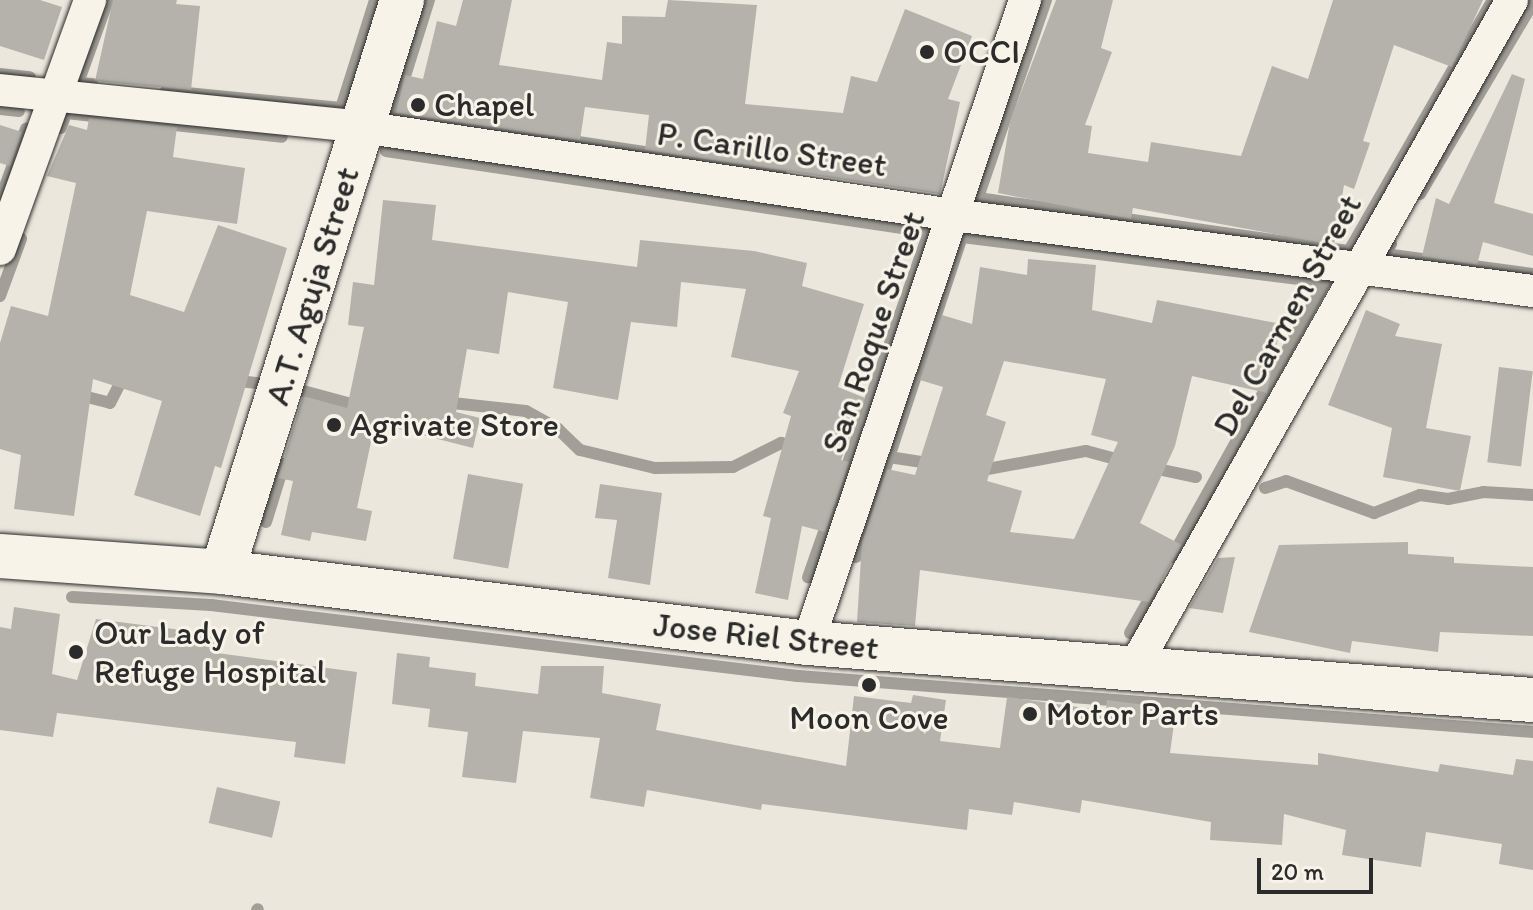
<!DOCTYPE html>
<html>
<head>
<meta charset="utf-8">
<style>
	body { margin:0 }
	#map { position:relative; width:1533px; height:910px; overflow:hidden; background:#ebe7dd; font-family:Itim,sans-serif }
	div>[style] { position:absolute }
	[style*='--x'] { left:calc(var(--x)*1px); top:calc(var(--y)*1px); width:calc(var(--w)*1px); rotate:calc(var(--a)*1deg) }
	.stream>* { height:12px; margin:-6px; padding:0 6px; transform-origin:6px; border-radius:6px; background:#a29f98 }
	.building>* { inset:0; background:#b5b2ab; transform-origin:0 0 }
	.roads { filter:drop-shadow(0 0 2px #2b2b2b) drop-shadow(0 0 2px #2b2b2b) }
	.minor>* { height:32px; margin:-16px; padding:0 16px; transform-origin:16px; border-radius:16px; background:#f7f3e8 }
	.primary>* { height:44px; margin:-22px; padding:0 22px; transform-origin:22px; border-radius:22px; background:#f7f3e8 }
	.trunk>* { height:44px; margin:-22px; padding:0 22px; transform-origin:22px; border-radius:22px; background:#f7f3e8 }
	.dots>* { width:22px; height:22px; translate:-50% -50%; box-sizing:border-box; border:4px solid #f7f3e8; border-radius:50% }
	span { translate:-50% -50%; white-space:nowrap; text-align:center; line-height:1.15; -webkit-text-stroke:6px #f7f3e8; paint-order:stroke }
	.poi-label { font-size:34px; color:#2b2b2b }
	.left { translate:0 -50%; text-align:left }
	.street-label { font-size:34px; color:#2b2b2b }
	.scale { position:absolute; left:1257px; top:858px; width:116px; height:36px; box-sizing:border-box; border:4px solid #2b2b2b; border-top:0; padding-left:10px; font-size:24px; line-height:28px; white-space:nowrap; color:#2b2b2b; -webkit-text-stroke:6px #f7f3e8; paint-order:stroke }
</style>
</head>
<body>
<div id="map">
	<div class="stream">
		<div style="--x:429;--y:0;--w:120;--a:107.5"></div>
		<div style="--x:393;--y:114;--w:392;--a:8.6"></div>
		<div style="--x:1046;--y:0;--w:209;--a:109"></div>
		<div style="--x:978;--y:198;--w:340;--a:8.1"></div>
		<div style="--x:0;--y:74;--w:30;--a:6"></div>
		<div style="--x:92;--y:84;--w:14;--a:-176"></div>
		<div style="--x:78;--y:83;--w:88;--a:-70.1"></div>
		<div style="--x:166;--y:91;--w:176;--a:5.5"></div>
		<div style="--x:341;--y:108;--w:113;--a:-72.5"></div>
		<div style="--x:0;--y:109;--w:19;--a:6"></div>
		<div style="--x:61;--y:128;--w:16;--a:-72"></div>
		<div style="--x:66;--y:113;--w:217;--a:6.3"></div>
		<div style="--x:386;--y:151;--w:549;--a:8.48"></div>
		<div style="--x:929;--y:232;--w:366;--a:109.3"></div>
		<div style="--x:1420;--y:194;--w:222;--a:-59.4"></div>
		<div style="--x:0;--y:200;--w:76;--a:-69.9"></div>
		<div style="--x:1391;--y:244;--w:12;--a:121"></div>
		<div style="--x:1385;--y:254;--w:149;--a:7.7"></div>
		<div style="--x:1333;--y:249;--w:16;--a:7"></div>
		<div style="--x:1349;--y:251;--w:289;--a:-60.2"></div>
		<div style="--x:0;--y:296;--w:61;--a:-69.8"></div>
		<div style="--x:231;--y:380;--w:41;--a:7"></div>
		<div style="--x:292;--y:388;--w:73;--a:15.2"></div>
		<div style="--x:75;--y:394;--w:36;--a:14"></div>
		<div style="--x:110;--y:403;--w:34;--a:-63"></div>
		<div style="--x:443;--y:402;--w:83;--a:6.2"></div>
		<div style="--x:526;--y:411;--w:37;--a:29"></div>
		<div style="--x:558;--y:429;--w:30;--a:44"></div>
		<div style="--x:580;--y:450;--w:77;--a:13.5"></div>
		<div style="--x:655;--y:468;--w:78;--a:-0.7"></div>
		<div style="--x:733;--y:467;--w:54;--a:-26.6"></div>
		<div style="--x:781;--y:443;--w:18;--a:16"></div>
		<div style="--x:889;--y:457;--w:47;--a:8.7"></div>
		<div style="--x:1148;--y:467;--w:49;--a:11.8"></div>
		<div style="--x:977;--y:471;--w:111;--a:-10.4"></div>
		<div style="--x:1086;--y:451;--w:42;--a:15"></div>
		<div style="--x:1265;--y:488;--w:22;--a:-18"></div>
		<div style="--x:1286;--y:481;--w:94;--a:20"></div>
		<div style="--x:1374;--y:513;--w:49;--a:-21.4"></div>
		<div style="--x:1420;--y:495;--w:28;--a:8"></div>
		<div style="--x:1448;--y:499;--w:36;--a:-11"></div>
		<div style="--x:1483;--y:492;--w:50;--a:3.4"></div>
		<div style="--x:266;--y:522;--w:61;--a:-72.8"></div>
		<div style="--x:856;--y:557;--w:337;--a:-71.7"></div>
		<div style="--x:962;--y:237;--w:366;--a:7.1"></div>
		<div style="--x:1325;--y:282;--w:315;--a:119.1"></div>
		<div style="--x:72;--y:597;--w:139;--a:3.3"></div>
		<div style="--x:211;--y:605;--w:591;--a:6.9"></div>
		<div style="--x:798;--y:676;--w:737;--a:4.36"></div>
		<div style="--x:1130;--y:633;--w:53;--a:-60.5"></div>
		<div style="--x:257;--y:910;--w:1;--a:-45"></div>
	</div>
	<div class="building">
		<div style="clip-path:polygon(0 0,40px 0,62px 7px,44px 60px,0 46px)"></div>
		<div style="clip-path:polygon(113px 0,177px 0,176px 4px,200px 6px,191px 90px,95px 81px)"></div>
		<div style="clip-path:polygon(463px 0,512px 0,499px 65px,602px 80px,607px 42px,622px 44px,622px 16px,665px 17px,668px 0,757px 5px,745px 104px,843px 113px,851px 76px,877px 82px,905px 9px,972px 36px,948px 99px,960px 102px,940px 194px,645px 150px,649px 115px,585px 107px,580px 140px,396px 113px,405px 75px,423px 79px,437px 21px,456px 26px)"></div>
		<div style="clip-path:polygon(1056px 0,1113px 0,1101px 48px,1112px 52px,1085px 125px,1092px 126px,1088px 153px,1148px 162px,1151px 142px,1241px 156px,1272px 66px,1308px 79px,1333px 0,1483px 0,1452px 67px,1394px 45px,1363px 141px,1370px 143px,1354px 189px,1344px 185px,1334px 245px,1133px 208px,1131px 219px,998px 193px,1010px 121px)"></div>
		<div style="clip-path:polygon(1512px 74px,1525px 79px,1494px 203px,1533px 214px,1533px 256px,1483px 242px,1477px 265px,1422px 256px,1436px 198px,1449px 204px)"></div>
		<div style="clip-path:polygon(89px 118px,177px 127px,173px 157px,245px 168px,237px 224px,147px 211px,130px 295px,184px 312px,218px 225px,287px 248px,221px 468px,215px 466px,200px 516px,134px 495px,162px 401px,93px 379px,74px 516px,14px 509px,21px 455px,0 449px,0 343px,11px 306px,48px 316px,76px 183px,47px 176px,69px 125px,87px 130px)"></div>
		<div style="clip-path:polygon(0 125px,22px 132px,10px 166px,0 163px)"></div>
		<div style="clip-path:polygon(383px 200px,436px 205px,432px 240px,637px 267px,640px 240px,754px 251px,807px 263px,802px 286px,864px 304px,838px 387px,865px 398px,841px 460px,849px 462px,825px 532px,802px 526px,788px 600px,755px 593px,771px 518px,763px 516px,791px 416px,783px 413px,799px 371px,731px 357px,746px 289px,681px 282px,677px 327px,631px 322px,618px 400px,553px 388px,568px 302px,508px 292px,499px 354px,467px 349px,456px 412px,480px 418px,473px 448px,375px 423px,357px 508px,372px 511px,366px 541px,312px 532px,310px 541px,281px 535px,293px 481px,278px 478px,303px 396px,347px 408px,364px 327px,348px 325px,353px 282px,374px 285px)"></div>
		<div style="clip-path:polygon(evenodd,1028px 259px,1096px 265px,1092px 310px,1152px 323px,1157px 300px,1281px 324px,1267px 393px,1192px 376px,1175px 446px,1140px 523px,1182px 545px,1149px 602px,920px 570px,915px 626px,857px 622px,862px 542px,887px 469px,915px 475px,943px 387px,920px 380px,942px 315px,972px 324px,980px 267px,1027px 275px,1028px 259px,1004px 361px,1106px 379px,1091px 435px,1118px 442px,1074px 539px,1010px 532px,1022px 491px,987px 481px,1006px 422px,986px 415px,1004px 361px)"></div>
		<div style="clip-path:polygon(1366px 310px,1400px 324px,1395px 336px,1442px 344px,1426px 428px,1471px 436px,1460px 491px,1383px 477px,1392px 428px,1328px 405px)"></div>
		<div style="left:1499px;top:367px;width:34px;height:96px;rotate:7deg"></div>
		<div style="left:468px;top:474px;width:56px;height:86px;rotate:10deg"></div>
		<div style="clip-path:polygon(600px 484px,662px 493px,650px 585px,608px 578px,617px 520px,595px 518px)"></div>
		<div style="clip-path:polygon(1408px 542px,1408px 554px,1454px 557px,1454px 563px,1533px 567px,1533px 636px,1440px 632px,1438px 652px,1352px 641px,1350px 653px,1249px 632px,1279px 545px)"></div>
		<div style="clip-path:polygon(1235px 557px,1223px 613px,1189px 608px,1218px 558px)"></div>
		<div style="clip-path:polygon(14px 607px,60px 614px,52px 674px,77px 680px,96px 619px,220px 635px,217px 653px,357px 672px,345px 764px,294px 757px,296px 742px,57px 713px,53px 737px,0 730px,0 627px,11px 629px)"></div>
		<div style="clip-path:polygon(397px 653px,430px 657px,429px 667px,476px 673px,475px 686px,538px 694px,541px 666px,604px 666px,602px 693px,661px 704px,656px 730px,846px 766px,854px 696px,911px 703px,913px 695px,946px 700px,940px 741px,1000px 748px,1007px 697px,1106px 711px,1107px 700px,1176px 709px,1170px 753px,1318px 765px,1318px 753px,1438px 772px,1440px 764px,1513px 775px,1516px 759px,1533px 761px,1533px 870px,1499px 864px,1502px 844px,1426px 832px,1421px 867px,1342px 855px,1346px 830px,1284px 814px,1282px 845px,1210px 840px,1211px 822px,1082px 800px,1080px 813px,1014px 802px,1012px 815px,969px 809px,967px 830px,762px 804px,761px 810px,647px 790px,644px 807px,590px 798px,600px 738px,523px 731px,516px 783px,462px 777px,468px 732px,428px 727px,430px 709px,392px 704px)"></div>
		<div style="left:217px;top:787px;width:65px;height:37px;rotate:13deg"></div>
	</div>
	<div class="roads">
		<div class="minor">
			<div style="--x:0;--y:90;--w:364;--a:5.8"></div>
			<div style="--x:362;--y:127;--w:598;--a:8.47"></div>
			<div style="--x:953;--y:215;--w:585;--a:7.47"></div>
			<div style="--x:0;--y:249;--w:265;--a:-70.1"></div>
			<div style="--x:808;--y:643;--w:679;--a:-71.35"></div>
			<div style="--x:1133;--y:669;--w:769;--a:-60.47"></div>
		</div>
		<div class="primary">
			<div style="--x:222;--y:572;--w:600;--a:-72.53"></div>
		</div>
		<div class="trunk">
			<div style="--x:0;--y:556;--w:223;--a:4.1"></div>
			<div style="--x:222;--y:572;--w:590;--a:6.91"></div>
			<div style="--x:808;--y:643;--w:727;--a:4.5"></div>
		</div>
	</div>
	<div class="dots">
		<div style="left:927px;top:52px;background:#2b2b2b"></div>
		<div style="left:418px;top:105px;background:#2b2b2b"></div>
		<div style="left:334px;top:425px;background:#2b2b2b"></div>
		<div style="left:76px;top:652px;background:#2b2b2b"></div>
		<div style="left:869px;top:685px;background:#2b2b2b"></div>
		<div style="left:1030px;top:714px;background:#2b2b2b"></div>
	</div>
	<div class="poi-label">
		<span class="left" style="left:943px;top:52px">OCCI</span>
		<span class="left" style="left:434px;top:105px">Chapel</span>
		<span class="left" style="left:350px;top:425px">Agrivate Store</span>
		<span class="left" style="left:94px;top:652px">Our Lady of<br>Refuge Hospital</span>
		<span class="left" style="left:1046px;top:714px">Motor Parts</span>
		<span style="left:869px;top:718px">Moon Cove</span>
	</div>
	<div class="street-label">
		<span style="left:772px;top:149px;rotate:8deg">P. Carillo Street</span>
		<span style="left:312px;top:286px;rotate:-73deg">A.T. Aguja Street</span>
		<span style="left:1287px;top:315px;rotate:-61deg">Del Carmen Street</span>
		<span style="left:873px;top:332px;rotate:-71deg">San Roque Street</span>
		<span style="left:766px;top:636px;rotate:6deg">Jose Riel Street</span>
	</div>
	<div class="scale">20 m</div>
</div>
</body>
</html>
